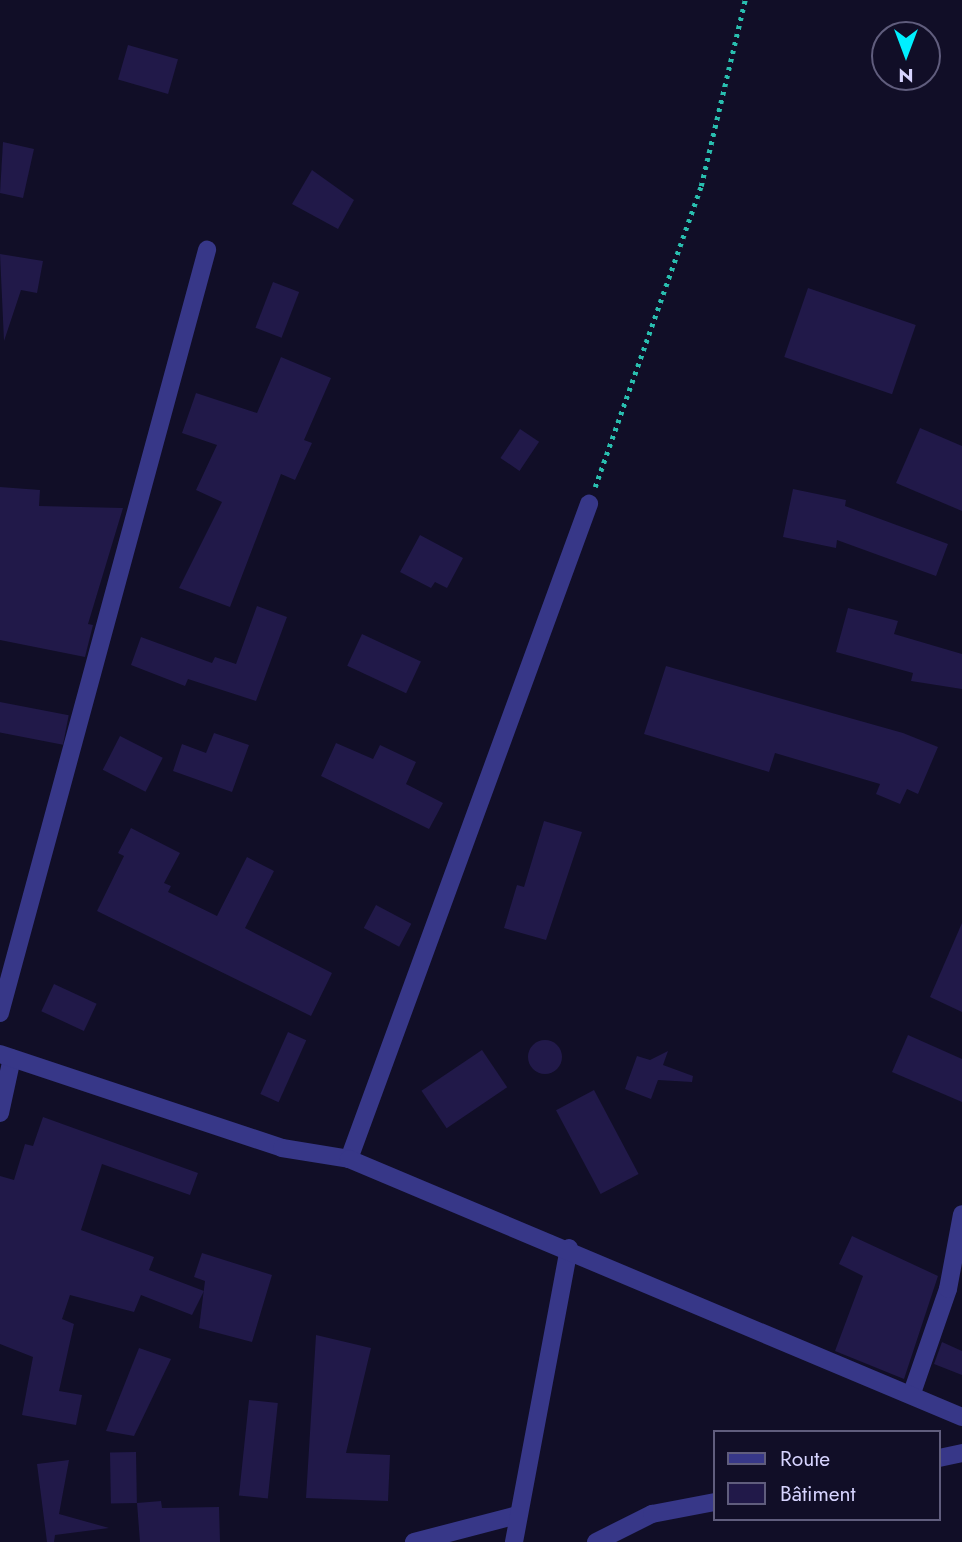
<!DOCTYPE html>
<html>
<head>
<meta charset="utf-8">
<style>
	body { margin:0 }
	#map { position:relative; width:962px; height:1542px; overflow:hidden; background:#110e27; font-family:Jost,sans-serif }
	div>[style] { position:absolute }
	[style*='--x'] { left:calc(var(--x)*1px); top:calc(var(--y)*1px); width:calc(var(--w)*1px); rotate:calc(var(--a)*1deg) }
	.building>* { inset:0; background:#211949; transform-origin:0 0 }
	.round { border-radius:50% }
	.path>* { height:4.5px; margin-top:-2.25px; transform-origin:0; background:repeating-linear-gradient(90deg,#29beaf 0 3.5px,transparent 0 8.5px) }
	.minor>* { height:18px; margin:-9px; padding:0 9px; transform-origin:9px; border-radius:9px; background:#373788 }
	.tertiary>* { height:18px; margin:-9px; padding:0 9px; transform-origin:9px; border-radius:9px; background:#373788 }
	span { translate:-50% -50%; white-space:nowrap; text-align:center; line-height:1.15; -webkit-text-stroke:6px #110e27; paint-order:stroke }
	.legend { position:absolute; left:713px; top:1430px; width:228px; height:91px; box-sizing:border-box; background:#110e27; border:2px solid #605d7d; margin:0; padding:9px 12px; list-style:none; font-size:21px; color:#d7d4ff }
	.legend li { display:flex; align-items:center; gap:14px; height:35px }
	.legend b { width:35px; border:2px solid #605d7d }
	.north { position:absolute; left:871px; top:21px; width:70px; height:70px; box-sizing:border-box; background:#110e27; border:2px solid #605d7d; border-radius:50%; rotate:180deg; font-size:19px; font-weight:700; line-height:28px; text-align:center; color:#d7d4ff }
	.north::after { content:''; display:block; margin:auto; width:24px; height:32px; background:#00f0ff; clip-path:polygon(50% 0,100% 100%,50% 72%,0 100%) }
</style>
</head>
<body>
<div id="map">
	<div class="building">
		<div style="left:128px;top:45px;width:52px;height:36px;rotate:16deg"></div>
		<div style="clip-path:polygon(3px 142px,34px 149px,23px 198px,0 193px)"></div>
		<div style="clip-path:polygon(312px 170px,354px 200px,338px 229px,292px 204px)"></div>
		<div style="clip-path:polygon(0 254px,43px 261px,37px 293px,21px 290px,4px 341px)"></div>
		<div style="left:273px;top:282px;width:28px;height:49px;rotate:21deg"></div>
		<div style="left:808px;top:288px;width:114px;height:73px;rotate:19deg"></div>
		<div style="clip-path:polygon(281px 357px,331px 378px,304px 440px,312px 443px,295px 480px,281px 474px,230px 607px,179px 588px,222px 502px,196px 490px,217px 445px,182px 433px,196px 393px,257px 413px)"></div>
		<div style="clip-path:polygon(920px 428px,962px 446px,962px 511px,896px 483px)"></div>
		<div style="left:520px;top:429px;width:23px;height:35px;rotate:34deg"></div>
		<div style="clip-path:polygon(0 487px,40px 490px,39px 506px,123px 508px,88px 624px,93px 625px,85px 657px,0 640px)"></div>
		<div style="clip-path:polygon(793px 489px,846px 500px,845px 506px,948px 544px,936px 576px,837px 540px,836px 548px,783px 537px)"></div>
		<div style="clip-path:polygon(420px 535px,463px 558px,447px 588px,435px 582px,431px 588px,400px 572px)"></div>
		<div style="clip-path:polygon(257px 606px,287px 617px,256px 701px,188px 679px,185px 686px,131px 665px,141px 637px,212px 663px,215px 657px,236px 664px)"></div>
		<div style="clip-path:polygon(848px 608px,898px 621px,894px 634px,962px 654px,962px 689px,911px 681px,913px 673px,836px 652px)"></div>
		<div style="left:362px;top:634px;width:65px;height:35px;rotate:25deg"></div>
		<div style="clip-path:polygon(666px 666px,903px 733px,938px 747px,918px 794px,907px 789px,900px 804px,876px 794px,880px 784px,775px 753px,769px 772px,644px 734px)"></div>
		<div style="left:0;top:702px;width:70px;height:30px;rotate:11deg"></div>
		<div style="clip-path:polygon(214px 733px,249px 745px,232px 792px,173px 771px,182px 744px,206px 753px)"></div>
		<div style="left:120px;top:736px;width:48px;height:38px;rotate:27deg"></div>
		<div style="clip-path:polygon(336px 743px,373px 759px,380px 745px,416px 762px,406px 784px,443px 803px,429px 829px,321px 776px)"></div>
		<div style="clip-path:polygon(544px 821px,582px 832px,546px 940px,504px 928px,517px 885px,524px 887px)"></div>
		<div style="clip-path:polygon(131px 828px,180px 853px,164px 883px,171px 886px,168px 892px,217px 916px,247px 857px,274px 871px,245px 928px,332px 973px,311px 1016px,97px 911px,124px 856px,118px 853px)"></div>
		<div style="left:376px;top:905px;width:40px;height:26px;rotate:28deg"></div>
		<div style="clip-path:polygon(962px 923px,962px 1012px,930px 997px)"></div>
		<div style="left:54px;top:984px;width:47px;height:30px;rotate:25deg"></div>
		<div style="left:288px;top:1032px;width:20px;height:68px;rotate:24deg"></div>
		<div style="clip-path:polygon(908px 1035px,962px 1059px,962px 1102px,892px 1072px)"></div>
		<div class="round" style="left:528px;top:1040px;width:34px;height:34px"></div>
		<div style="left:482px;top:1050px;width:45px;height:73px;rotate:56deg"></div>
		<div style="clip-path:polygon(668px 1051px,663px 1065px,693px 1076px,692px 1082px,658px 1080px,651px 1099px,625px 1089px,637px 1056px,650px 1060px)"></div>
		<div style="left:594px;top:1090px;width:95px;height:43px;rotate:62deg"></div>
		<div style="clip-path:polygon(43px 1117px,198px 1173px,190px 1195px,102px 1164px,81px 1230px,154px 1257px,149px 1270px,204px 1291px,192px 1315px,141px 1295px,134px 1312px,70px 1295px,62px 1319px,74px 1324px,59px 1391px,82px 1395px,76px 1425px,22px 1415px,33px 1357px,0 1344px,0 1176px,14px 1180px,25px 1144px,33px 1146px)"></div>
		<div style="clip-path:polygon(852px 1236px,938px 1276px,904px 1379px,835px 1351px,863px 1276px,839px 1264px)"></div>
		<div style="clip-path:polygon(202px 1253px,272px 1275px,252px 1342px,199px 1328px,205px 1281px,194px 1277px)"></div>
		<div style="clip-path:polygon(316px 1335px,371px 1348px,346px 1453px,390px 1455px,388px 1501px,306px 1498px)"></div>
		<div style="clip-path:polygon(942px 1342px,962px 1351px,962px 1375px,934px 1364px)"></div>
		<div style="clip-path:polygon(139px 1348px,171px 1359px,134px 1436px,106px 1431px)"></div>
		<div style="left:249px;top:1400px;width:29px;height:96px;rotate:6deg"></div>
		<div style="left:136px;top:1452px;width:51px;height:26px;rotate:89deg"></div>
		<div style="clip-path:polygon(69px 1460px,59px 1514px,109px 1528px,55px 1535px,54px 1542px,47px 1542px,37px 1464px)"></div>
		<div style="clip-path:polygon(161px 1501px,162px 1508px,219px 1507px,220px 1542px,140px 1542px,137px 1503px)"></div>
	</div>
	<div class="path">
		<div style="--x:595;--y:487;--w:319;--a:-70.6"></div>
		<div style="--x:701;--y:186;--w:191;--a:-76.7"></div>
	</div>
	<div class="minor">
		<div style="--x:0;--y:1013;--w:791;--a:-74.82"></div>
		<div style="--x:0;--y:1113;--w:56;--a:-77.7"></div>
		<div style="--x:349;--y:1159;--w:698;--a:-69.88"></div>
		<div style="--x:912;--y:1393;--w:110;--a:-70.9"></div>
		<div style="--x:948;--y:1289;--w:76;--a:-79.4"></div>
		<div style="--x:939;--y:1458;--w:24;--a:-12"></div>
		<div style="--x:414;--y:1542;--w:107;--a:-14.6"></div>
		<div style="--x:514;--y:1542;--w:299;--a:-79.4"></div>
		<div style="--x:596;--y:1542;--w:63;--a:-26.6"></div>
		<div style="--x:652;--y:1514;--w:64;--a:-10.8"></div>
	</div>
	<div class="tertiary">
		<div style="--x:0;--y:1054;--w:297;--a:18.4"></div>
		<div style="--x:282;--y:1148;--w:68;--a:9.3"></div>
		<div style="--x:349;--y:1159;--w:665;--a:22.83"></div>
	</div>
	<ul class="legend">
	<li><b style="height:9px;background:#373788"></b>Route</li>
	<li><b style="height:19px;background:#211949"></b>Bâtiment</li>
	</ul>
	<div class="north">N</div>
</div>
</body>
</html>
